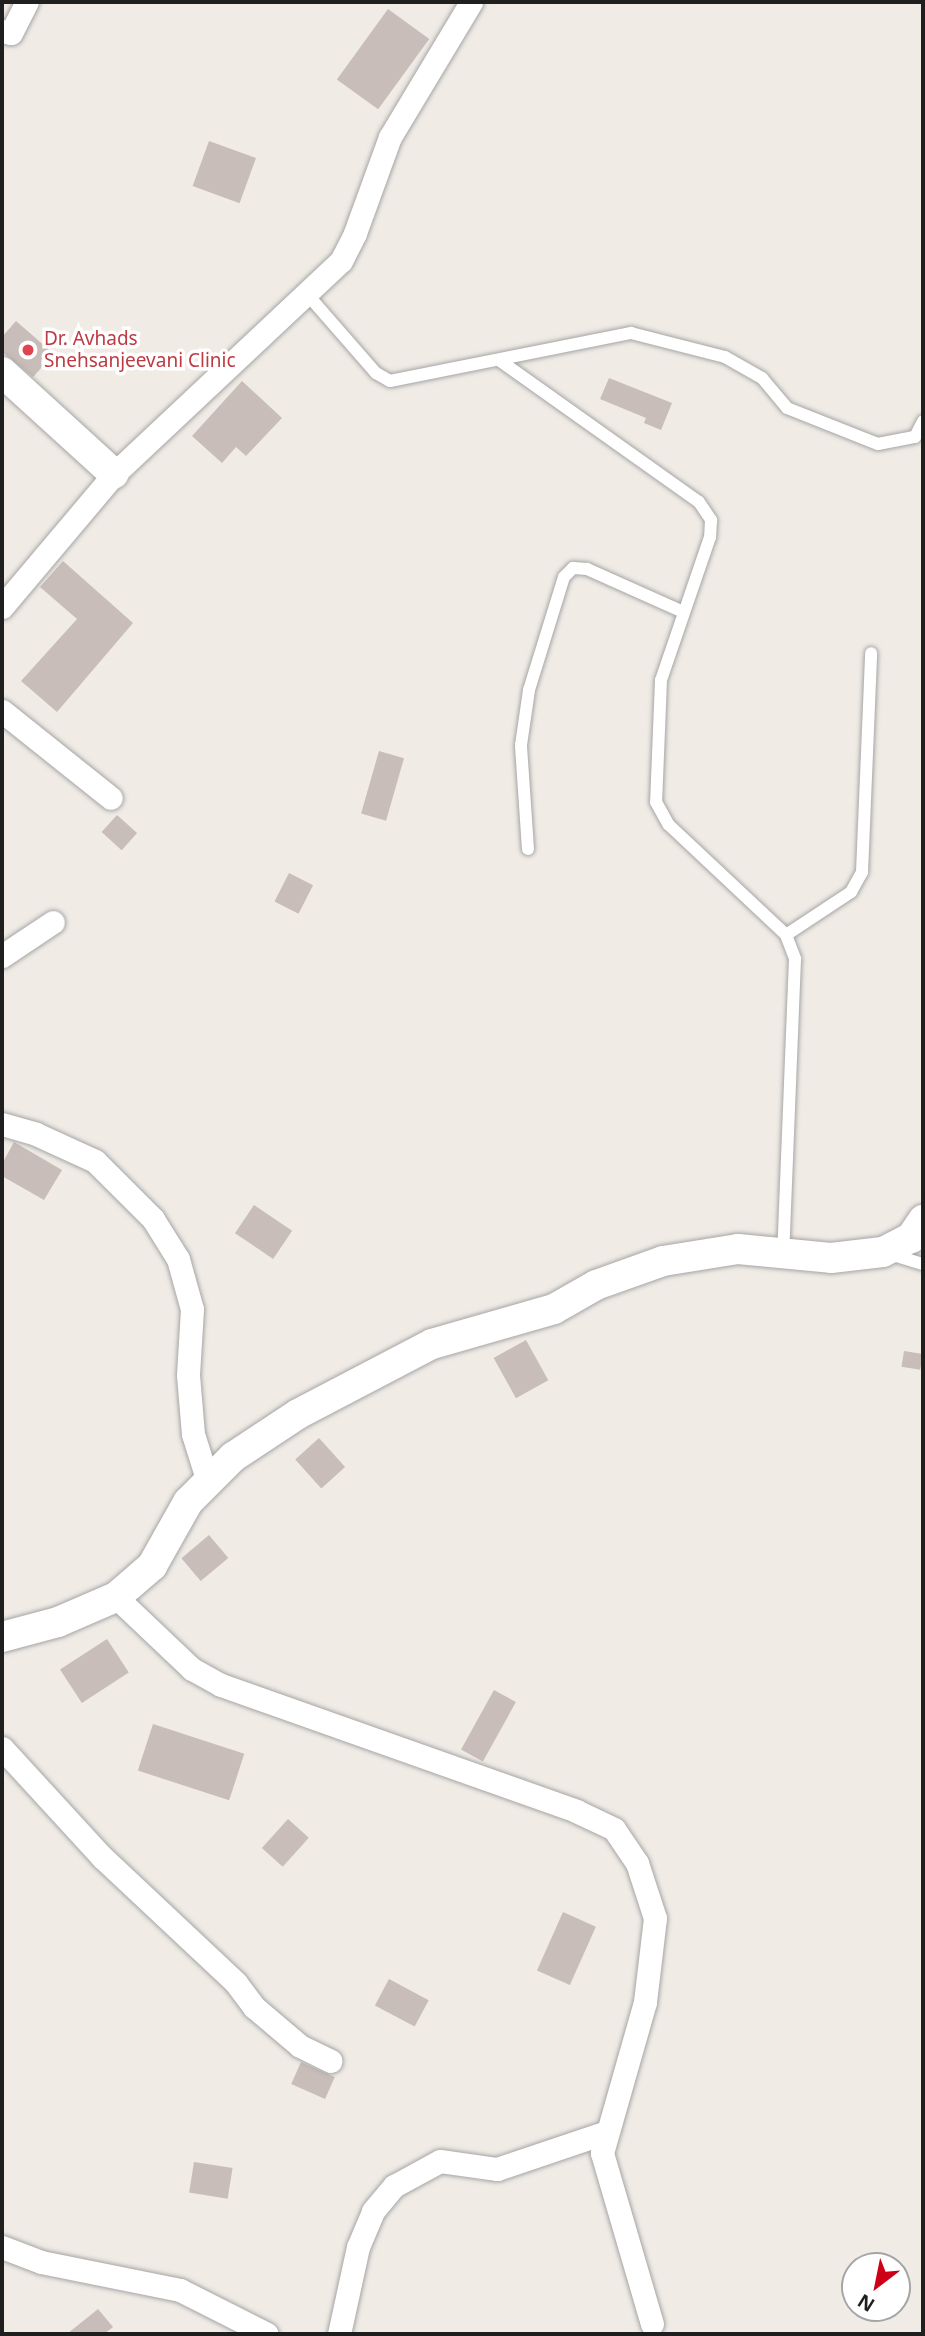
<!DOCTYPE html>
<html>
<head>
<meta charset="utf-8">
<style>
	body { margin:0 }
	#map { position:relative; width:925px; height:2336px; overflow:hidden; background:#f0ebe5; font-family:"Noto Sans",sans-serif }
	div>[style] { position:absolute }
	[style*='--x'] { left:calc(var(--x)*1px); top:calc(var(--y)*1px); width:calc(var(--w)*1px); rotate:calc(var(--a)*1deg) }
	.building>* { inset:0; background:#c8bdb8; transform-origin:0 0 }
	.roads { filter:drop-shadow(0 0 2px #a6a6a6) drop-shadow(0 0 2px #a6a6a6) }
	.service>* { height:12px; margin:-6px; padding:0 6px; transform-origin:6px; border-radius:6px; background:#fff }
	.minor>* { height:23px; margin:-11.5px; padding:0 11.5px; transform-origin:11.5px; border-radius:11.5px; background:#fff }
	.tertiary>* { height:30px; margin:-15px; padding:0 15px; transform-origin:15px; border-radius:15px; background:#fff }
	.dots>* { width:19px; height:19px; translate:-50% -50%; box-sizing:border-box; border:4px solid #fff; border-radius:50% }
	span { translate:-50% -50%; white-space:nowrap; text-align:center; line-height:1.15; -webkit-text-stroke:7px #fff; paint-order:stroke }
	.health-label { font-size:19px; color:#be3a42 }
	.left { translate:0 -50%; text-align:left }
	.frame { position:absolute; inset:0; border:4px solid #1f1f1f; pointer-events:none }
	.north { position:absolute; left:841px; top:2252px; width:70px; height:70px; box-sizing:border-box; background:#fff; border:2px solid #a5a5a5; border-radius:50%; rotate:212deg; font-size:19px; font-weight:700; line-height:28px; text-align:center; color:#1f1f1f }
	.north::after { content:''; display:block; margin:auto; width:24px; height:32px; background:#ce0018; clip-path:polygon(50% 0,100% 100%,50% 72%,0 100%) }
</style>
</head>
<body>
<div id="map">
	<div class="building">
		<div style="left:388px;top:9px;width:51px;height:87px;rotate:36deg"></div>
		<div style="left:209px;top:141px;width:50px;height:48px;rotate:20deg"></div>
		<div style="clip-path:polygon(16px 321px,54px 354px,33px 377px,2px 352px,2px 337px)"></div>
		<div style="clip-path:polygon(609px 378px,672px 403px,661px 430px,644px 423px,646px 418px,600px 399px)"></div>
		<div style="clip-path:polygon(242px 381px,282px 418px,246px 456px,236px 447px,222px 463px,192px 436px)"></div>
		<div style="clip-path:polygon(63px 561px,133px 623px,57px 712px,21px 681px,77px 619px,40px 587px)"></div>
		<div style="left:379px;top:751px;width:26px;height:65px;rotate:16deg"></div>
		<div style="left:117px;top:815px;width:27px;height:23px;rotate:42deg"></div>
		<div style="left:289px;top:873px;width:27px;height:32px;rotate:27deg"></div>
		<div style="clip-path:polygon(14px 1142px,62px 1170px,44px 1200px,2px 1176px,2px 1164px)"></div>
		<div style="left:254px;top:1205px;width:46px;height:34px;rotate:34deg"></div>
		<div style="left:526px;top:1340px;width:46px;height:37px;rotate:61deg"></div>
		<div style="left:904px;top:1351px;width:19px;height:16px;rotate:9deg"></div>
		<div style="left:319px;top:1438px;width:39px;height:32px;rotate:48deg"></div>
		<div style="left:209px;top:1535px;width:30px;height:36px;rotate:50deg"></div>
		<div style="left:107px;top:1639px;width:40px;height:56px;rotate:57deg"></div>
		<div style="left:494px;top:1690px;width:25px;height:68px;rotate:29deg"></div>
		<div style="left:153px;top:1724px;width:96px;height:49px;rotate:18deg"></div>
		<div style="left:288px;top:1819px;width:28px;height:39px;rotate:42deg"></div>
		<div style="left:563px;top:1912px;width:36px;height:64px;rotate:24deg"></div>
		<div style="left:389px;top:1979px;width:45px;height:30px;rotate:28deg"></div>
		<div style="left:301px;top:2062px;width:37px;height:24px;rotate:24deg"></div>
		<div style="left:194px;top:2162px;width:39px;height:31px;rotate:9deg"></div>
		<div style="clip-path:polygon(98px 2309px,113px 2327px,104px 2334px,67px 2334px)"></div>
	</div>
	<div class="roads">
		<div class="service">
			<div style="--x:307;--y:294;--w:105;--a:48.9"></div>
			<div style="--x:376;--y:373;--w:16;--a:30"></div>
			<div style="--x:390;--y:381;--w:246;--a:-11.3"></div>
			<div style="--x:631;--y:333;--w:97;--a:14.3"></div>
			<div style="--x:725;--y:357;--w:43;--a:29.6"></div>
			<div style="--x:762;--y:378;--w:39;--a:50"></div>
			<div style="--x:787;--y:408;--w:98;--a:21.6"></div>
			<div style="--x:878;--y:444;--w:38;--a:-11"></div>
			<div style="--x:915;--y:437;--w:18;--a:-63"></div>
			<div style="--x:499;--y:360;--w:245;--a:35.4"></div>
			<div style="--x:699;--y:502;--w:22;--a:56"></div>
			<div style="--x:711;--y:520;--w:17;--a:93"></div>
			<div style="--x:710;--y:537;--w:151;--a:108.9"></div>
			<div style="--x:661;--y:680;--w:122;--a:92.3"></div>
			<div style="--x:656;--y:802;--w:26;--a:61"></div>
			<div style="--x:669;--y:825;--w:161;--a:43.2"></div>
			<div style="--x:786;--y:935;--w:26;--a:69"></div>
			<div style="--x:795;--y:959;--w:293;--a:92.3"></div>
			<div style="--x:528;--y:849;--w:104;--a:-93.9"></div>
			<div style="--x:521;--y:745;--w:56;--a:-81.7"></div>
			<div style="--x:529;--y:690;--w:118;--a:-72.8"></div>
			<div style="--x:564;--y:577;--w:13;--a:-45"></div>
			<div style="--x:573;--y:568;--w:14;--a:4"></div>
			<div style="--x:587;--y:569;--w:105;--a:24.1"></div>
			<div style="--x:786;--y:935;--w:78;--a:-33.5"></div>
			<div style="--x:851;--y:892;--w:23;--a:-61"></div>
			<div style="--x:862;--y:872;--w:219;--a:-87.6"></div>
			<div style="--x:890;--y:1254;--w:34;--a:17"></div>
		</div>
		<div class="minor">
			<div style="--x:2;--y:31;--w:9;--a:13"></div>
			<div style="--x:11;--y:33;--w:35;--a:-63"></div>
			<div style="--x:2;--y:607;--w:174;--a:-49.9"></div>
			<div style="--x:114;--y:474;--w:311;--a:-43.2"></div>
			<div style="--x:341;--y:261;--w:31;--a:-63"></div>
			<div style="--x:355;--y:233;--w:102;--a:-70"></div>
			<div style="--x:390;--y:137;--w:157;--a:-59"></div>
			<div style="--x:2;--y:711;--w:139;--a:38.6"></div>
			<div style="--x:2;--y:956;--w:61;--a:-33.7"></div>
			<div style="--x:2;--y:1124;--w:35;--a:16"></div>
			<div style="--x:36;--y:1134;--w:65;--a:24.6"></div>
			<div style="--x:95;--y:1161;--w:82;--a:45"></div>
			<div style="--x:153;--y:1219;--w:47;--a:58"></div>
			<div style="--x:178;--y:1259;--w:52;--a:74.4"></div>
			<div style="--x:192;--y:1309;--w:66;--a:93.5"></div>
			<div style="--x:188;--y:1375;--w:59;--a:85.2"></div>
			<div style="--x:193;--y:1434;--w:50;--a:72.6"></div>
			<div style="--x:116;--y:1597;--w:105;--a:43.5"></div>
			<div style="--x:192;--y:1669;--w:33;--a:29"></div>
			<div style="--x:221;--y:1685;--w:377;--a:19.5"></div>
			<div style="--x:576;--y:1811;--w:42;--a:25.3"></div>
			<div style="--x:614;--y:1829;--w:41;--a:55.9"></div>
			<div style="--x:637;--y:1863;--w:58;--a:71.9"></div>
			<div style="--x:655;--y:1918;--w:85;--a:96.8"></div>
			<div style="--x:645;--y:2002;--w:157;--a:105.9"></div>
			<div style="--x:602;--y:2153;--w:178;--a:73.7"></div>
			<div style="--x:2;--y:1748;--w:148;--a:47.5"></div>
			<div style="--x:102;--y:1857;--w:184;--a:43.2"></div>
			<div style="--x:236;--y:1983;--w:30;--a:53"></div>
			<div style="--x:254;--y:2007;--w:60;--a:40.3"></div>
			<div style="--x:300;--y:2046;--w:34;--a:26"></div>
			<div style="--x:2;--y:2247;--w:42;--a:21"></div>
			<div style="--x:41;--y:2262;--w:142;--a:11.4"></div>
			<div style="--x:180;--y:2290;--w:97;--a:26.8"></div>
			<div style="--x:339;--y:2334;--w:89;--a:-77.7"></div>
			<div style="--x:358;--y:2247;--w:39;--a:-67"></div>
			<div style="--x:373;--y:2211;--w:33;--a:-50"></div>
			<div style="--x:394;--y:2186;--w:52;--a:-28.5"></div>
			<div style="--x:440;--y:2161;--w:58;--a:8"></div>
			<div style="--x:497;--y:2169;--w:113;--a:-18.6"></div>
		</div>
		<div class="tertiary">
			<div style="--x:2;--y:372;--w:151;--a:42.3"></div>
			<div style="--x:2;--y:1637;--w:58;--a:-15"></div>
			<div style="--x:58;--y:1622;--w:63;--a:-23.3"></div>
			<div style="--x:116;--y:1597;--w:48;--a:-40.7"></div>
			<div style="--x:152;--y:1566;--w:73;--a:-60.6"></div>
			<div style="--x:188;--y:1502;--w:64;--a:-45"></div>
			<div style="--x:233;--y:1457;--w:78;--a:-33.5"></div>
			<div style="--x:298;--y:1414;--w:151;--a:-27.6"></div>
			<div style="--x:432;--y:1344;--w:127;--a:-16"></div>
			<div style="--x:554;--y:1309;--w:48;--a:-29.7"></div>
			<div style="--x:596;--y:1285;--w:71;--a:-19.7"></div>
			<div style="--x:663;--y:1261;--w:76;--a:-9.1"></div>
			<div style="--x:738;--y:1249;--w:93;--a:5.5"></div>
			<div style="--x:831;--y:1258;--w:52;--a:-6.6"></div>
			<div style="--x:883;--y:1252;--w:31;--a:-27"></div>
			<div style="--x:911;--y:1238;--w:22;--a:-56"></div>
		</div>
	</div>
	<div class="dots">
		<div style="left:28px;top:350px;background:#e0444e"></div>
	</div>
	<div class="health-label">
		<span class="left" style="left:44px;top:350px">Dr. Avhads<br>Snehsanjeevani Clinic</span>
	</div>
	<div class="frame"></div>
	<div class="north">N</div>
</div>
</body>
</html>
